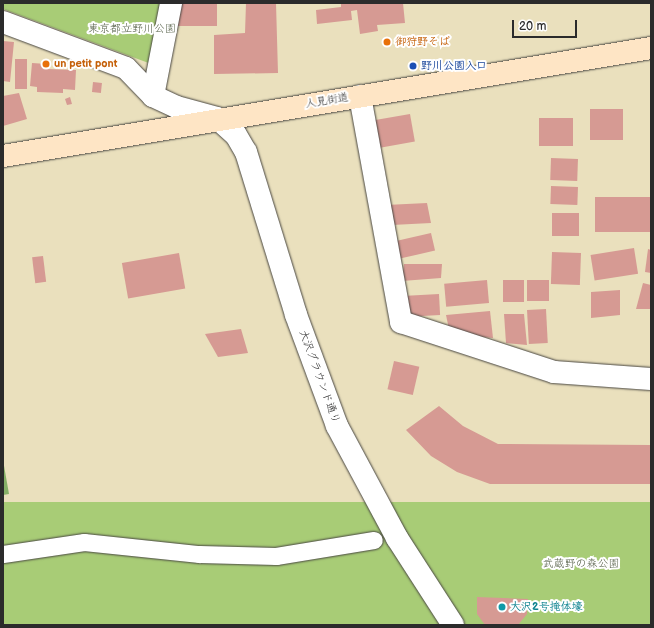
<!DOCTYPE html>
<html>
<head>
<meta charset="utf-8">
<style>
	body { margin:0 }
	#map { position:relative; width:654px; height:628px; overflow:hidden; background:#eae0bd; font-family:"Balsamiq Sans","Klee One",sans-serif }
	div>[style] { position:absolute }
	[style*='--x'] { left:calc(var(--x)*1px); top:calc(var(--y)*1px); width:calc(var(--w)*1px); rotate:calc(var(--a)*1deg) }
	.green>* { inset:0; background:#a8cc76; transform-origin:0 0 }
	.forest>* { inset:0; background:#86b067 }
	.building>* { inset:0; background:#d69a93; transform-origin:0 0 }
	.roads { filter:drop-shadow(0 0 1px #484641) drop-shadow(0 0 1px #484641) }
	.pedestrian>* { height:17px; margin:-8.5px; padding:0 8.5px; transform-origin:8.5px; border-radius:8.5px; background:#fff }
	.minor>* { height:22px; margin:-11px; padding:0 11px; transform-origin:11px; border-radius:11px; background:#fff }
	.tertiary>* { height:22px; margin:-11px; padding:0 11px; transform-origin:11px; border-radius:11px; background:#fff }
	.secondary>* { height:22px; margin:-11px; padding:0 11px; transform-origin:11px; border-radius:11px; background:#fee5c5 }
	.dots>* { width:11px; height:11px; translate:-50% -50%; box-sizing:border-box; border:2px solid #fff; border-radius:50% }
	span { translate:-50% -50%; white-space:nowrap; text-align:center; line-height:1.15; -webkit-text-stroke:4px #fff; paint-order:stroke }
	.park-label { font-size:11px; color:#505b42 }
	.food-label { font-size:11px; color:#c56008; font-weight:700 }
	.left { translate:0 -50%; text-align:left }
	.transit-label { font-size:11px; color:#164399; font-weight:700 }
	.street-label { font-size:11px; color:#2b2b2b }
	.culture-label { font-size:11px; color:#0d838f; font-weight:700 }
	.frame { position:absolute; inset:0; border:4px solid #2b2b2b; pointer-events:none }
	.scale { position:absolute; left:512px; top:20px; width:65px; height:18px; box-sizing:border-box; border:2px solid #2b2b2b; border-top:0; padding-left:5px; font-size:12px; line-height:14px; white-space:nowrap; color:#2b2b2b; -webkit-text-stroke:3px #fff; paint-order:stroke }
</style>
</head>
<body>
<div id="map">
	<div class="green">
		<div style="clip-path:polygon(3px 3px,161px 3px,154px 65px,3px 9px)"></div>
		<div style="left:651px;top:502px;width:123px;height:648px;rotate:90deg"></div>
	</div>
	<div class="forest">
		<div style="clip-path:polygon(3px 460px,9px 494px,3px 495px)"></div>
	</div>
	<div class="building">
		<div style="left:174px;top:3px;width:43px;height:23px"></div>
		<div style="clip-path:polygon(246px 3px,276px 3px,278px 73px,214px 74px,214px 35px,245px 33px)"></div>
		<div style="clip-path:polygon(341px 3px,403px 3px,405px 23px,377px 25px,378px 31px,360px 34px,357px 10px,351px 11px,352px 20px,317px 24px,316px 10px,341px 7px)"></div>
		<div style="clip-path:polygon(3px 41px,14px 42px,10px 82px,3px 81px)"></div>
		<div style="left:15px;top:59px;width:12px;height:30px"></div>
		<div style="clip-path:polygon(32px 63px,47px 64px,47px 69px,76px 70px,75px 90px,63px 89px,63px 93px,37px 92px,37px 87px,30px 86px)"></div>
		<div style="left:93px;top:82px;width:9px;height:10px;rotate:6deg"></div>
		<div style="clip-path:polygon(19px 93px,27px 119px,3px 126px,3px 96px)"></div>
		<div style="clip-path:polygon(70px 97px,72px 104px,67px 105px,65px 99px)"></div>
		<div style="left:590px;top:109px;width:33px;height:31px"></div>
		<div style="left:410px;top:114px;width:28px;height:41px;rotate:80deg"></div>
		<div style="left:539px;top:118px;width:34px;height:28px"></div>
		<div style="left:551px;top:158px;width:27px;height:22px;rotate:2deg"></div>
		<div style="left:551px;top:186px;width:27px;height:18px;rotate:2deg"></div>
		<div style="left:651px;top:197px;width:35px;height:56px;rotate:90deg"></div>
		<div style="clip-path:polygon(427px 203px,431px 223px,392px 225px,386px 205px)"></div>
		<div style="left:552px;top:213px;width:27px;height:23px"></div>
		<div style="left:431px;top:233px;width:18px;height:37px;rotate:77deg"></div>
		<div style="left:634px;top:248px;width:26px;height:44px;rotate:81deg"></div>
		<div style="clip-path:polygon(648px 249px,651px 250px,651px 273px,645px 272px)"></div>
		<div style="left:552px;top:252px;width:29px;height:32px;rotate:2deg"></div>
		<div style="left:179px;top:253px;width:36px;height:58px;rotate:80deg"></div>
		<div style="left:43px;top:256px;width:26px;height:11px;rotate:83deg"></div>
		<div style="clip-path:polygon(404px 264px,442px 264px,441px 278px,402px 281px)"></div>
		<div style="left:487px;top:280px;width:23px;height:43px;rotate:85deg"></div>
		<div style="left:503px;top:280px;width:21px;height:22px"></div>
		<div style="left:527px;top:280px;width:22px;height:21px"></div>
		<div style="clip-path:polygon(643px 283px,651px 285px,651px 309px,636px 309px)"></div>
		<div style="clip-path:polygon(620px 290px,620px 315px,591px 318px,591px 292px)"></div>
		<div style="left:439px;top:294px;width:21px;height:32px;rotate:87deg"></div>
		<div style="left:546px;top:309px;width:34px;height:19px;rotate:87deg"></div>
		<div style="clip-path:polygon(490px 311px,493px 338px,450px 334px,446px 315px)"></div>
		<div style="clip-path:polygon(504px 314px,524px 314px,527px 345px,506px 343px)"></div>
		<div style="clip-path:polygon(241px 329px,248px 353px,218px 357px,205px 334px)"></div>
		<div style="left:394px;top:361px;width:26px;height:29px;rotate:13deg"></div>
		<div style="clip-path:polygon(439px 406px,463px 426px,498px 444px,651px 445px,651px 484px,490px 484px,457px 472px,431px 456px,406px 430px)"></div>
		<div style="clip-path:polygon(477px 597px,528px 599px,527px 614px,518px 625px,485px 625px,477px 614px)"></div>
	</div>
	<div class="roads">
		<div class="pedestrian">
			<div style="--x:3;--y:554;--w:82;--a:-8.4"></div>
			<div style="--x:84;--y:542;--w:116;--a:6"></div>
			<div style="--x:199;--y:554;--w:77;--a:1.5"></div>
			<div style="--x:276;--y:556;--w:99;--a:-9.3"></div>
		</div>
		<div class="minor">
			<div style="--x:3;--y:22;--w:131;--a:20.5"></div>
			<div style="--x:126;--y:68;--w:39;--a:46"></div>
			<div style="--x:153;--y:96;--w:26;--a:25"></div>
			<div style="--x:177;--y:107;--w:41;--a:15.4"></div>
			<div style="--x:153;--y:96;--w:95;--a:-79"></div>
			<div style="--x:360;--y:96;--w:230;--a:79.7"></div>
			<div style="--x:401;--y:322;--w:161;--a:18.1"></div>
			<div style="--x:554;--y:372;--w:97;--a:4.1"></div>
		</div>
		<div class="tertiary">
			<div style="--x:217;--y:118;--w:25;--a:42"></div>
			<div style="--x:236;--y:135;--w:20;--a:60"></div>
			<div style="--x:246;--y:152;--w:170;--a:72.9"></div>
			<div style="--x:296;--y:315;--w:118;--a:69.7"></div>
			<div style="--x:337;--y:426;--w:127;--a:61.8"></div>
			<div style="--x:397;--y:538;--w:103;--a:57.2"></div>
		</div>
		<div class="secondary">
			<div style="--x:3;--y:156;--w:657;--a:-9.46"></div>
		</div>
	</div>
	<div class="dots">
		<div style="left:387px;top:42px;background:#e8710a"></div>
		<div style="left:46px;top:64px;background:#e8710a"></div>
		<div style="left:413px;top:66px;background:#1a4fb4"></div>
		<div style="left:502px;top:607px;background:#0f9aa8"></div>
	</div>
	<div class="park-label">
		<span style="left:132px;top:29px">東京都立野川公園</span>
		<span style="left:581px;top:564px">武蔵野の森公園</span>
	</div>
	<div class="food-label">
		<span class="left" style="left:395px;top:42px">御狩野そば</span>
		<span class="left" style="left:54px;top:64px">un petit pont</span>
	</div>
	<div class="transit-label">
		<span class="left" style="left:421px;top:66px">野川公園入口</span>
	</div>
	<div class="street-label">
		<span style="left:327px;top:101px;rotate:-9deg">人見街道</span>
		<span style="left:319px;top:377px;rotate:70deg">大沢グラウンド通り</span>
	</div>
	<div class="culture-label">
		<span class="left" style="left:510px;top:607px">大沢2号掩体壕</span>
	</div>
	<div class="frame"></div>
	<div class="scale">20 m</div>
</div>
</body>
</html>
